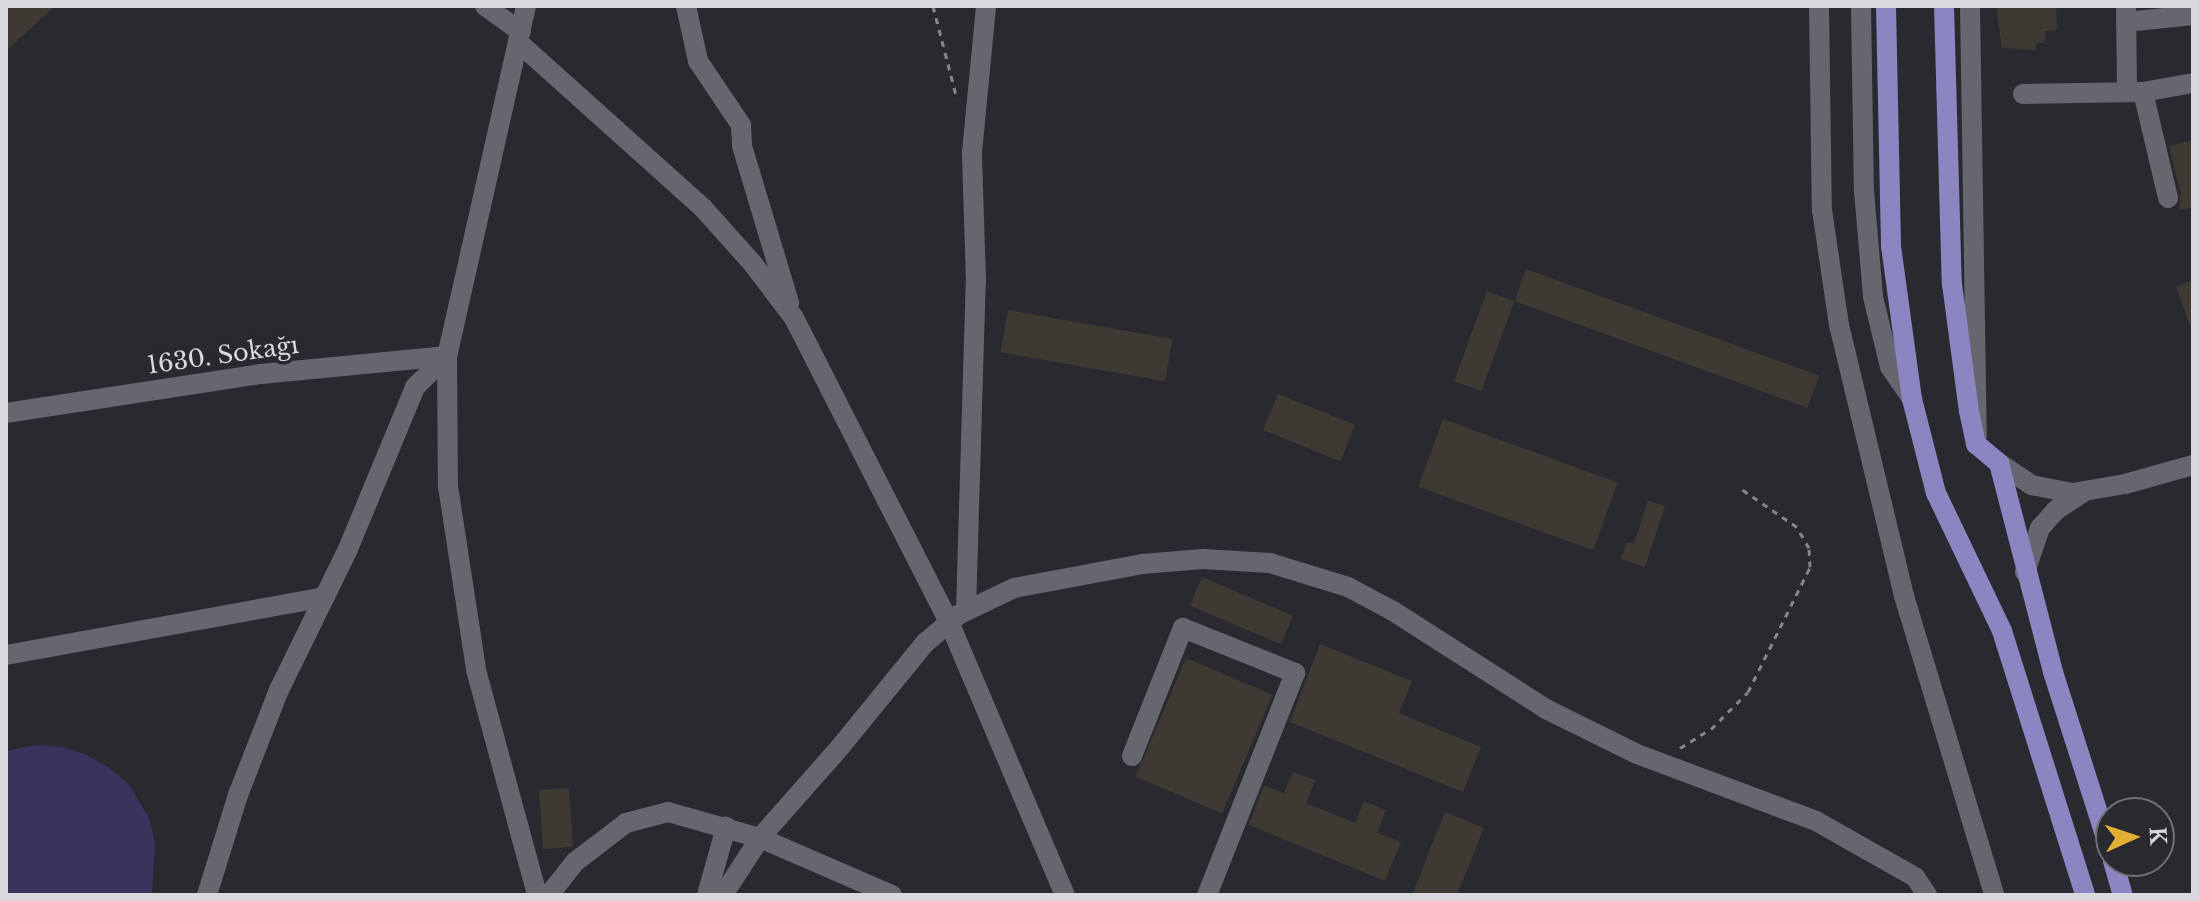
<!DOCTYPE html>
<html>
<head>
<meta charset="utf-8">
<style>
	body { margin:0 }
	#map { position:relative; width:2199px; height:901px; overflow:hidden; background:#292930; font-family:"Libre Baskerville",serif }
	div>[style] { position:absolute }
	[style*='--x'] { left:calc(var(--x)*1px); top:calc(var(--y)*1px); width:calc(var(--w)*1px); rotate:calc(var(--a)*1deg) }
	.green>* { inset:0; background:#38345c }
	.building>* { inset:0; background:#3e3a33; transform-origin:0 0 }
	.path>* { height:3px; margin-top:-1.5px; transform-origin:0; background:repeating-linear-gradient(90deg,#85858b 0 6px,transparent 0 12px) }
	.minor>* { height:20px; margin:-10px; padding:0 10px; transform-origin:10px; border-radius:10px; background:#66666f }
	.major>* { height:20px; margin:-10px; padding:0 10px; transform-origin:10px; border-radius:10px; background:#8b85c2 }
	span { translate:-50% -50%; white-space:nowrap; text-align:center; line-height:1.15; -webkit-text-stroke:7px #292930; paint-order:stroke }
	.street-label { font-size:24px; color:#d8d8dd }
	.frame { position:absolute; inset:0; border:8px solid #d8d8dd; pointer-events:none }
	.north { position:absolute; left:2095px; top:797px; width:80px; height:80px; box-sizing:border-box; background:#292930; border:2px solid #6f6f75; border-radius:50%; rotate:87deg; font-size:22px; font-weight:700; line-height:32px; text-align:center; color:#d8d8dd }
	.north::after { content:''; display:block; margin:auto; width:28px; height:36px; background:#e1af34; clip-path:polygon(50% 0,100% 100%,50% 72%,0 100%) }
</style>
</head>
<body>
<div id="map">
	<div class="green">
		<div style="clip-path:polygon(37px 745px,63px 747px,87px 755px,110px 768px,129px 785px,149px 818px,155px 843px,152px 895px,6px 895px,6px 751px)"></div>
	</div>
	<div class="building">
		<div style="clip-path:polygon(6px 6px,55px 6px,6px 51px)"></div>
		<div style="clip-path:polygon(1996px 6px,2056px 6px,2057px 30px,2045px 31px,2045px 43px,2036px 43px,2036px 50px,2002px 48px)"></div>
		<div style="clip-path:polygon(2193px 140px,2193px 207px,2179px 210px,2181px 195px,2169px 146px)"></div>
		<div style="left:1526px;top:269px;width:312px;height:34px;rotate:20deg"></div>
		<div style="clip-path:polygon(2193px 280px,2193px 328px,2191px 328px,2176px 287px)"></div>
		<div style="left:1487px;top:291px;width:29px;height:96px;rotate:20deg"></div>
		<div style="left:1008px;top:310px;width:167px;height:43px;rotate:10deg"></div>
		<div style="left:1278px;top:394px;width:83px;height:39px;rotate:22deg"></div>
		<div style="left:1443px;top:419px;width:186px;height:72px;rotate:20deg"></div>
		<div style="clip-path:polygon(1648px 501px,1665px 506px,1645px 567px,1621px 559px,1627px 542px,1634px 544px)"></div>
		<div style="left:1202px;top:577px;width:99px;height:31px;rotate:23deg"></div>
		<div style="clip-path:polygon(1320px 644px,1412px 681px,1399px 713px,1481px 747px,1463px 792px,1290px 722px)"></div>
		<div style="left:1186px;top:658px;width:94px;height:129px;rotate:23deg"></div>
		<div style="clip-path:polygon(1293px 772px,1315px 780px,1306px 803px,1355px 823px,1364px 801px,1386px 810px,1377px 833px,1401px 842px,1385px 881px,1249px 825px,1264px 785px,1284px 793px)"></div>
		<div style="left:569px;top:788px;width:59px;height:30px;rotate:86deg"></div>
		<div style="clip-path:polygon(1445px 812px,1484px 828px,1457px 895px,1412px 895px)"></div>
	</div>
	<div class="path">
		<div style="--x:933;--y:6;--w:96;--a:75.5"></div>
		<div style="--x:1680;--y:748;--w:36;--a:-32"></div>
		<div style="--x:1711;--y:729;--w:52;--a:-45"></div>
		<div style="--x:1748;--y:692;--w:140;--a:-63.6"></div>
		<div style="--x:1810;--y:567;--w:19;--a:-93"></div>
		<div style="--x:1809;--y:548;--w:24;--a:-120"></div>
		<div style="--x:1797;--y:527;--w:69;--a:-145.6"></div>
	</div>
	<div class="minor">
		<div style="--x:485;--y:6;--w:44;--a:35.8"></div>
		<div style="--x:526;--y:6;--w:359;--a:102.7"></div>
		<div style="--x:447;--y:356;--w:130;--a:89.6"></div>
		<div style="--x:448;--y:486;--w:186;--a:81.3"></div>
		<div style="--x:476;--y:670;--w:233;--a:74.8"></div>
		<div style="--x:686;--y:6;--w:56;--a:77.7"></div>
		<div style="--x:698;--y:61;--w:77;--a:56.1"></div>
		<div style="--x:741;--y:125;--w:21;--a:87"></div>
		<div style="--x:742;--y:146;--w:164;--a:73.3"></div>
		<div style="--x:1819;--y:6;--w:204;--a:89.2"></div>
		<div style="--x:1822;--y:210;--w:116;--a:81.6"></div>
		<div style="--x:1839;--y:325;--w:279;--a:76.5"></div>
		<div style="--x:1904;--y:596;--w:312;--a:73.2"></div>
		<div style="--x:1861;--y:6;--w:185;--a:89.1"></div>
		<div style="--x:1864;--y:191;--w:106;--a:85.1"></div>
		<div style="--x:1873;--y:297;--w:72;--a:76.3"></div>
		<div style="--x:1890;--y:367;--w:39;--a:55"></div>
		<div style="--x:1970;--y:6;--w:430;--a:89.1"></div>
		<div style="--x:2126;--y:6;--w:86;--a:89.3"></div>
		<div style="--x:2126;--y:22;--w:67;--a:-6"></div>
		<div style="--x:518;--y:42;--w:249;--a:41.9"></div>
		<div style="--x:703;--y:208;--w:75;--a:48.2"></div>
		<div style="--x:753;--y:264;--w:68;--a:52.8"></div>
		<div style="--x:794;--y:318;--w:341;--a:63"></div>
		<div style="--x:949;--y:622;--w:297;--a:67"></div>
		<div style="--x:2143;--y:92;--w:109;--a:76.7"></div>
		<div style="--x:2023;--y:94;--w:120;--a:-1"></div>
		<div style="--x:2143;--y:92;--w:51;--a:-10.2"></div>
		<div style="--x:6;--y:413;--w:258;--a:-8.7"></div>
		<div style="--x:261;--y:374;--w:187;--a:-5.5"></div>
		<div style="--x:1999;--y:463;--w:40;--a:34"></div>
		<div style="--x:2032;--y:485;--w:41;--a:11.3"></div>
		<div style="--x:2072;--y:493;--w:54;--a:-9.6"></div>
		<div style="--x:2125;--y:484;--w:71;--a:-15.6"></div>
		<div style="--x:2025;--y:572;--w:46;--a:-71.2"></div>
		<div style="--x:2040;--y:528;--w:24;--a:-48"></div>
		<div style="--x:2056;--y:510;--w:31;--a:-33"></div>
		<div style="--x:966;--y:610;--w:328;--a:-88.3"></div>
		<div style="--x:976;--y:282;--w:130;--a:-91.8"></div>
		<div style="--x:972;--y:152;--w:147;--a:-84.5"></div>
		<div style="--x:6;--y:655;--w:324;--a:-10.3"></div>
		<div style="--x:1132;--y:756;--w:138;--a:-68.3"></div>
		<div style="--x:1183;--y:628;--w:121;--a:21.9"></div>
		<div style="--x:1295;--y:673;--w:239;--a:111.6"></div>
		<div style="--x:207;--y:895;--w:105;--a:-72.8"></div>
		<div style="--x:238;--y:795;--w:113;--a:-68.7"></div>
		<div style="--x:279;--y:690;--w:157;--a:-63.9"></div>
		<div style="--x:348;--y:549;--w:175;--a:-67.5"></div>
		<div style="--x:415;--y:387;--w:45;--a:-44.1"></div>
		<div style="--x:549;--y:895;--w:42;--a:-51.8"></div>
		<div style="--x:575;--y:862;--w:64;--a:-37.4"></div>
		<div style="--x:626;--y:823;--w:43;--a:-14.7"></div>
		<div style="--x:668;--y:812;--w:96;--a:15.8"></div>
		<div style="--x:760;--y:838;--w:144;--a:23.4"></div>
		<div style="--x:707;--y:895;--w:71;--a:-74.4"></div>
		<div style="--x:723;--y:895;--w:68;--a:-57"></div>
		<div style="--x:760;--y:838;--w:123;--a:-48.6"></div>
		<div style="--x:841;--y:746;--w:133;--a:-50.8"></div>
		<div style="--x:925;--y:643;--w:43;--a:-40.3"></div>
		<div style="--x:958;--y:615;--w:62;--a:-25.7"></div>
		<div style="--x:1014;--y:588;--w:130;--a:-10.6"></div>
		<div style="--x:1142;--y:564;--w:61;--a:-4.7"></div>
		<div style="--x:1203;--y:559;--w:67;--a:3.4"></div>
		<div style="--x:1270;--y:563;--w:82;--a:17.1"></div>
		<div style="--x:1348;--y:587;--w:51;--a:28.1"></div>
		<div style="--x:1393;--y:611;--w:182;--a:32.6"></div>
		<div style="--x:1546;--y:709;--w:102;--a:26.3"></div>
		<div style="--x:1637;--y:754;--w:191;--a:20.5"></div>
		<div style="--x:1816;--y:821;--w:114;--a:29.5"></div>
		<div style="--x:1915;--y:877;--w:22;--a:56"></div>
	</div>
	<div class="major">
		<div style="--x:1886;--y:6;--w:240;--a:88.8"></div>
		<div style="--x:1891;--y:246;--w:154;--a:82.2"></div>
		<div style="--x:1912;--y:399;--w:97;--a:75.7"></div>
		<div style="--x:1936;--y:493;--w:153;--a:64.4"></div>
		<div style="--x:2002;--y:631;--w:277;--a:72.5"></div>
		<div style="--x:1944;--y:6;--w:278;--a:88.4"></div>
		<div style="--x:1952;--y:284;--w:128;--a:82.4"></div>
		<div style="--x:1969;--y:411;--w:34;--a:78"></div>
		<div style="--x:1976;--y:444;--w:30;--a:40"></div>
		<div style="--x:1999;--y:463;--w:216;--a:75.5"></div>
		<div style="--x:2053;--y:672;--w:191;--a:72.3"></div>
		<div style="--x:2113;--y:861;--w:35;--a:74"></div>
	</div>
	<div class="street-label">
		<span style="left:223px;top:355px;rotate:-8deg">1630. Sokağı</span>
	</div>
	<div class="frame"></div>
	<div class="north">K</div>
</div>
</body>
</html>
